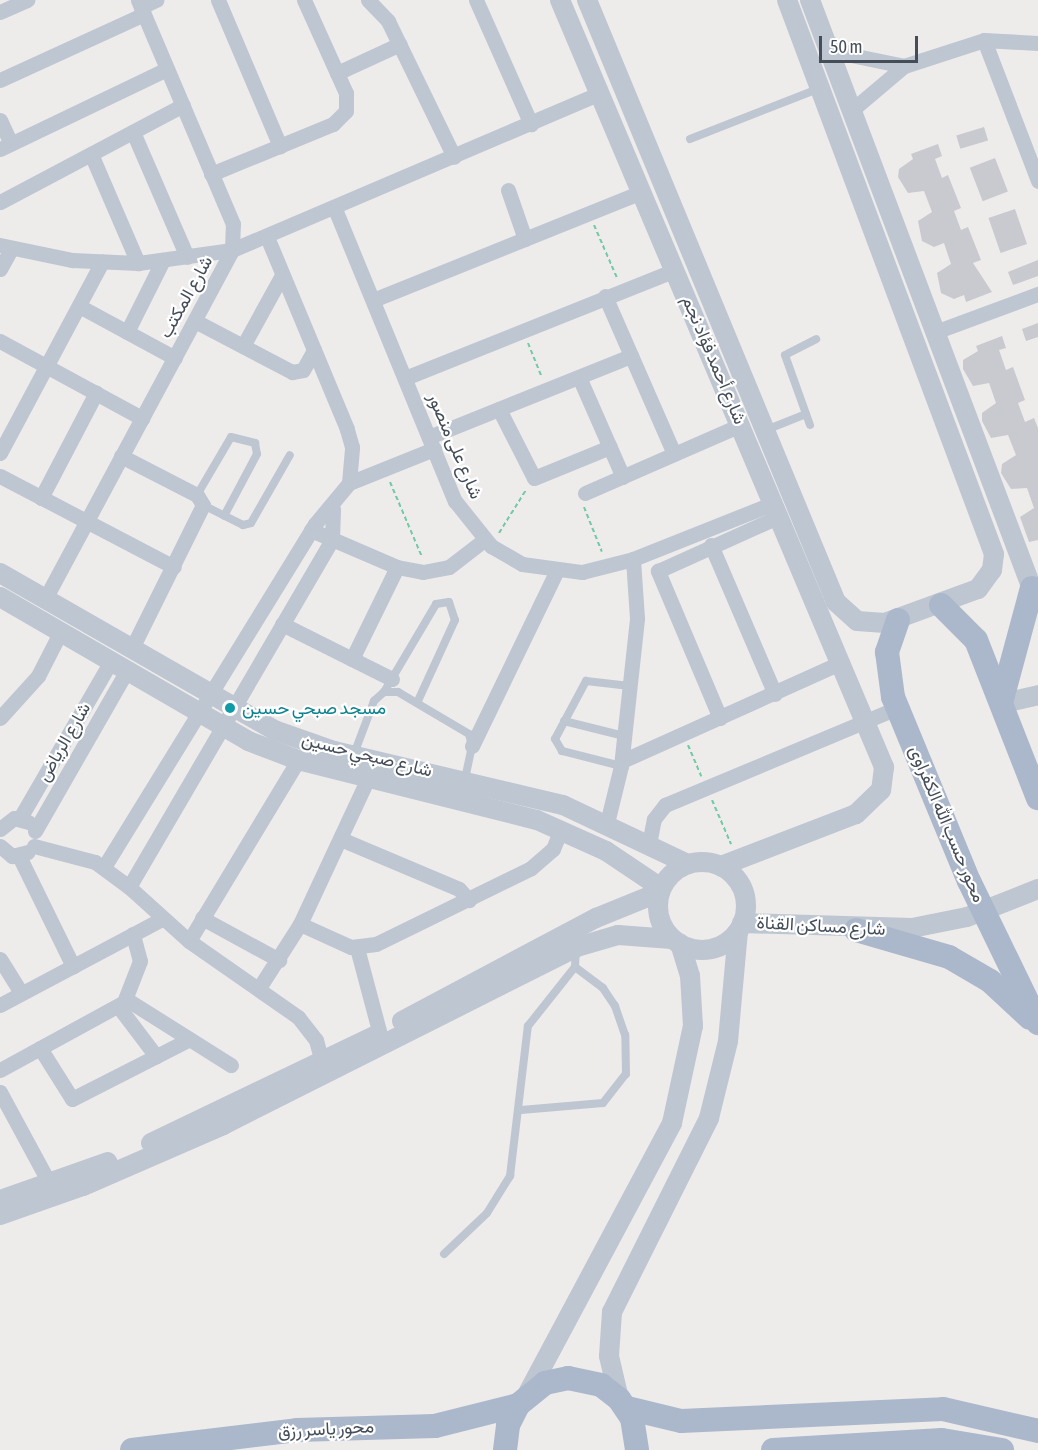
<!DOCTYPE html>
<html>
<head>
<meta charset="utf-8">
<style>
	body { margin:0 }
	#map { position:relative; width:1038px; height:1450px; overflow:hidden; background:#eeebeb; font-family:"Asap Condensed",Vazirmatn,sans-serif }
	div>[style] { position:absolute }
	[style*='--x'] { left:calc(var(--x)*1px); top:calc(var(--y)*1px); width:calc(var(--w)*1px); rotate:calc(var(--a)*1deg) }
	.building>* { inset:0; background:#c8cad0; transform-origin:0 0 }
	.path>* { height:2px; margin-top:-1px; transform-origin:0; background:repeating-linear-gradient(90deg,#72caa5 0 4.5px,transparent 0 7.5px) }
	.service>* { height:8px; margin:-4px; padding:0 4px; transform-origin:4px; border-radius:4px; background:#bec6d1 }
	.minor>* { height:15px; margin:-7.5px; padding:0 7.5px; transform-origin:7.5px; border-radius:7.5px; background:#bec6d1 }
	.tertiary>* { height:20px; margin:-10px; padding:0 10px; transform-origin:10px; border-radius:10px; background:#bec6d1 }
	.tertiary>.ring { margin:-10px; padding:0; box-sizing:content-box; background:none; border:20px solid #bec6d1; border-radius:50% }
	.primary>* { height:24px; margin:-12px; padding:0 12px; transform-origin:12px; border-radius:12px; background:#abb8cb }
	.dots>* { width:16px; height:16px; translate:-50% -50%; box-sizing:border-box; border:3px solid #fff; border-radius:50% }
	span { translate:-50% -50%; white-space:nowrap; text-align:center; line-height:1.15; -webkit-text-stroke:4.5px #fff; paint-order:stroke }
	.street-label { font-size:18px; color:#444d58 }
	.culture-label { font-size:18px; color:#0d838f }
	.left { translate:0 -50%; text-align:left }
	.scale { position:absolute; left:819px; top:36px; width:99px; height:27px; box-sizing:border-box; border:3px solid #444d58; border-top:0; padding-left:8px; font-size:18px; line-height:21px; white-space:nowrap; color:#444d58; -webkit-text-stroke:4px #fff; paint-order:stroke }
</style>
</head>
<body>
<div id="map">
	<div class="building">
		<div style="left:984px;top:127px;width:14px;height:29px;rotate:73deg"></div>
		<div style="clip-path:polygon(938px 144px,942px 156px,935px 159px,942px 178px,948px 175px,961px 208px,954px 211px,961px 230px,968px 227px,981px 260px,973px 263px,992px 292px,966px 302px,964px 295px,954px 299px,941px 293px,937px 273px,951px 264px,944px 243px,934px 247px,922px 241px,918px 221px,932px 212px,924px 191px,908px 193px,898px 177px,899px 169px,913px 159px,911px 154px)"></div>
		<div style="left:995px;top:158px;width:36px;height:27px;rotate:69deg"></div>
		<div style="left:1015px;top:209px;width:37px;height:28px;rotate:71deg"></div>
		<div style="clip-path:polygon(1038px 260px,1038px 276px,1013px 285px,1008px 272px)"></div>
		<div style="clip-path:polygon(1038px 323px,1038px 337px,1026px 341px,1022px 329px)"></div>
		<div style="clip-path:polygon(1002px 336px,1006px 348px,999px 350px,1006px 370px,1013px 367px,1025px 400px,1018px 403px,1025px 422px,1034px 418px,1038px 428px,1038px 540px,1029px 542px,1020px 517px,1034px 508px,1027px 488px,1011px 489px,1001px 473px,1002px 464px,1016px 455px,1008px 435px,991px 438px,982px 421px,982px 413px,996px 403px,989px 383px,973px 386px,963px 369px,963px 360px,978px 351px,976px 346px)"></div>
	</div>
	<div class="path">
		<div style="--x:594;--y:225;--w:58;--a:66.5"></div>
		<div style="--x:528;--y:343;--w:37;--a:68"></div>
		<div style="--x:390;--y:482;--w:82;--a:66.9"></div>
		<div style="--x:584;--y:507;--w:48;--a:68.2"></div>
		<div style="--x:499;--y:533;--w:51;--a:-57.9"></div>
		<div style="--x:688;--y:745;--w:34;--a:67"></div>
		<div style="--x:712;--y:800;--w:48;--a:66.6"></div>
	</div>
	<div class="service">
		<div style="--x:690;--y:139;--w:140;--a:-21.4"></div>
		<div style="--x:810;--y:425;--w:74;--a:-109.7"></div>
		<div style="--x:785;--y:355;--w:35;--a:-27"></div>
		<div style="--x:766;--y:430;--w:43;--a:-21.8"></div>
		<div style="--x:197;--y:495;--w:67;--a:-59.6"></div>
		<div style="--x:231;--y:437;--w:25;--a:14"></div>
		<div style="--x:255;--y:443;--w:11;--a:80"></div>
		<div style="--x:257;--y:454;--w:70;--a:118"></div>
		<div style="--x:203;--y:505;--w:45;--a:26.6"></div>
		<div style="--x:243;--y:525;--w:8;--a:-14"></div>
		<div style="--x:251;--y:523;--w:78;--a:-60.2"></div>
		<div style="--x:384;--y:692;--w:102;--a:-59.4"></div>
		<div style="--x:436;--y:604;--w:13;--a:-9"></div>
		<div style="--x:449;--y:602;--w:19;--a:72"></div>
		<div style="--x:455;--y:620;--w:91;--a:114.6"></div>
		<div style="--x:564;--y:721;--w:62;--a:14"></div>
		<div style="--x:354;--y:754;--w:57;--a:-69.3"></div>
		<div style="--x:374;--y:701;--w:13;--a:-42"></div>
		<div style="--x:384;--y:692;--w:14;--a:0"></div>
		<div style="--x:398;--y:692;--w:82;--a:30.6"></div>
		<div style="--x:469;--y:734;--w:12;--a:76"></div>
		<div style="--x:472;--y:746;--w:33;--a:102"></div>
		<div style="--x:621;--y:766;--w:61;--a:-165.7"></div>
		<div style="--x:562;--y:751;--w:14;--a:-120"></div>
		<div style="--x:555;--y:739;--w:66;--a:-61.9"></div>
		<div style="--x:586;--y:681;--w:44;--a:6.5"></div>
		<div style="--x:521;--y:1110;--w:82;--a:-4.9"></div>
		<div style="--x:603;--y:1103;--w:37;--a:-52"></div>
		<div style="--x:626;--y:1074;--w:39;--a:-91"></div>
		<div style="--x:625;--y:1035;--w:31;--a:-109"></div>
		<div style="--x:615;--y:1006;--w:22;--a:-124"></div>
		<div style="--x:603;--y:988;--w:35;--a:-143"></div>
		<div style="--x:444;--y:1254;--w:59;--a:-43.6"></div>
		<div style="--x:487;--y:1213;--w:44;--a:-58.1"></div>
		<div style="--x:510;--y:1176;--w:151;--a:-83.2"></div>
		<div style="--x:528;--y:1026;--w:75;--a:-51.5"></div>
		<div style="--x:575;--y:967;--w:18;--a:-87"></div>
	</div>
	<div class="minor">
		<div style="--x:218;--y:0;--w:159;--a:67"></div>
		<div style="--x:368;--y:0;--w:29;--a:46"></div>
		<div style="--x:388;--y:21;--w:151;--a:64.1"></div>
		<div style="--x:476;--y:0;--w:136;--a:66.1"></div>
		<div style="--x:141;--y:7;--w:17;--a:-25"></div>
		<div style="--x:0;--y:12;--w:30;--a:-24"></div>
		<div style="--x:825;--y:40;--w:30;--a:30"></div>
		<div style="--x:851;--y:55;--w:54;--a:11.7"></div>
		<div style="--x:984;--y:40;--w:151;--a:69"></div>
		<div style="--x:337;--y:73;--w:69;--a:-24.7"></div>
		<div style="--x:0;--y:80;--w:158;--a:-24.6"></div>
		<div style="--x:852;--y:110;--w:68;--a:-40.2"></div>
		<div style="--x:904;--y:66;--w:84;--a:-18"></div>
		<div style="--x:984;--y:40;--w:54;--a:3.2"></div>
		<div style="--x:0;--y:120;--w:26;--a:65"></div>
		<div style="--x:133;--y:132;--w:136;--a:66.6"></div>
		<div style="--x:0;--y:149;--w:185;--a:-25.6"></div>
		<div style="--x:91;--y:154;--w:119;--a:66.7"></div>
		<div style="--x:211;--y:174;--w:132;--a:-22.3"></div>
		<div style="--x:333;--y:124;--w:18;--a:-45"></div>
		<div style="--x:346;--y:111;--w:18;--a:-90"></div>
		<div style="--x:346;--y:93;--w:102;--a:-114.3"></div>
		<div style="--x:508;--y:190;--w:52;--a:70.9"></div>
		<div style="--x:0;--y:202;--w:207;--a:-27.9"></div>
		<div style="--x:335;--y:209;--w:316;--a:67.7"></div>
		<div style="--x:455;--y:501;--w:58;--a:51.3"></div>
		<div style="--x:491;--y:546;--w:36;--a:30"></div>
		<div style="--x:522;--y:564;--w:61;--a:7.6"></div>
		<div style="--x:582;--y:572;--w:53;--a:-14.3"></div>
		<div style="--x:633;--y:559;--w:152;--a:-21.7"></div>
		<div style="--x:0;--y:245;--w:74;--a:11.8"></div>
		<div style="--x:72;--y:260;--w:66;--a:2.6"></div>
		<div style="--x:138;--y:263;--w:95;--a:-7.9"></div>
		<div style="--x:232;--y:250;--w:400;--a:-23.1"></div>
		<div style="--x:0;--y:269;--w:23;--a:-61"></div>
		<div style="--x:605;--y:296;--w:172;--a:66.4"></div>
		<div style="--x:373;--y:300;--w:290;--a:-21.9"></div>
		<div style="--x:79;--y:306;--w:109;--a:28.4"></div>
		<div style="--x:195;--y:321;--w:110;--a:27.7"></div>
		<div style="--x:292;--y:372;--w:11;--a:-10"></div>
		<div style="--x:303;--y:370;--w:23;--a:-61"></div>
		<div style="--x:127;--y:332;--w:80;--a:-63.4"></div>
		<div style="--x:935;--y:332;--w:110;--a:-20.3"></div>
		<div style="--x:0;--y:341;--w:162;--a:28.5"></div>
		<div style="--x:243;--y:346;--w:81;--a:-61.2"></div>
		<div style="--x:579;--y:377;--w:109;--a:66.3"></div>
		<div style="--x:405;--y:378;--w:291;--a:-21.8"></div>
		<div style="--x:499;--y:409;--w:77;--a:63.1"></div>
		<div style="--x:534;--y:478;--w:82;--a:-22.2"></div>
		<div style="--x:429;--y:437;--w:218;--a:-21.9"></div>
		<div style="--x:0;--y:453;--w:217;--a:-61.9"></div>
		<div style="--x:121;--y:456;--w:85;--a:27.2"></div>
		<div style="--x:197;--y:495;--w:12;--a:59"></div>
		<div style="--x:203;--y:505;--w:162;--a:116.4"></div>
		<div style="--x:0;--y:476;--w:196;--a:27.6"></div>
		<div style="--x:349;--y:483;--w:92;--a:-21.8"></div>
		<div style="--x:585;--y:493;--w:170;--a:-23.6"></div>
		<div style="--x:41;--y:498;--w:119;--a:-62.4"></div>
		<div style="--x:311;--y:530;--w:94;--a:23.3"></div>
		<div style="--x:397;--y:567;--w:26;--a:11"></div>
		<div style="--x:423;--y:572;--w:26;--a:-11"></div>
		<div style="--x:449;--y:567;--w:44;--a:-37.6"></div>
		<div style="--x:711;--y:545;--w:162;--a:66.8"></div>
		<div style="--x:45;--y:599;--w:396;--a:-61.8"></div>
		<div style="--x:232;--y:250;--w:26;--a:-88"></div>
		<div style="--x:233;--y:224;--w:243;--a:-113"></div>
		<div style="--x:282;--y:624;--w:123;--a:26.6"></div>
		<div style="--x:352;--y:659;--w:102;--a:-63.9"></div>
		<div style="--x:0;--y:718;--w:57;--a:-47.9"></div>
		<div style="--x:38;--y:676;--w:48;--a:-62.9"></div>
		<div style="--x:720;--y:718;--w:160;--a:-112.9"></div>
		<div style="--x:658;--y:571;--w:134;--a:-24.3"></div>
		<div style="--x:472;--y:746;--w:193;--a:-64.2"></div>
		<div style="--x:622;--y:761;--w:241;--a:-24.2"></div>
		<div style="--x:20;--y:818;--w:179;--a:-59.9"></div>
		<div style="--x:607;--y:823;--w:59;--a:-76.2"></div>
		<div style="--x:621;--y:766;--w:149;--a:-83.8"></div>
		<div style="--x:637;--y:618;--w:59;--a:-93.9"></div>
		<div style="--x:0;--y:829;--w:18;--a:-38"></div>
		<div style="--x:14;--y:818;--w:15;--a:16"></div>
		<div style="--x:35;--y:831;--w:183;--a:-60.2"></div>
		<div style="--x:343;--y:840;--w:126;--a:22.9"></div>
		<div style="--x:459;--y:889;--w:15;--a:48"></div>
		<div style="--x:649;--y:844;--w:25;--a:-79"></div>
		<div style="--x:654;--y:819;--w:18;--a:-52"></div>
		<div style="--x:665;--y:805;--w:251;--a:-22.7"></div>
		<div style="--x:0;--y:846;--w:16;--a:40"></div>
		<div style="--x:12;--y:856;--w:16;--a:-14"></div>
		<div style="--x:34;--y:846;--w:63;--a:14.7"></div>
		<div style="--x:95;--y:862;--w:42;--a:36.3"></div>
		<div style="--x:129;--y:887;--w:81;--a:42"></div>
		<div style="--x:189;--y:941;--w:133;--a:34.9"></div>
		<div style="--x:298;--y:1017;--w:29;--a:52"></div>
		<div style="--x:316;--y:1040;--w:30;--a:75"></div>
		<div style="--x:19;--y:856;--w:123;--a:63.9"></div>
		<div style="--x:104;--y:867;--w:403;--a:-58.4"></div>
		<div style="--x:315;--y:524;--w:53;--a:-50.3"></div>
		<div style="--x:349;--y:483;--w:36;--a:-85"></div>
		<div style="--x:352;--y:447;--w:19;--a:-106"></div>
		<div style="--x:347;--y:429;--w:206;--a:-112.6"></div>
		<div style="--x:129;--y:887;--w:403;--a:-59.7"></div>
		<div style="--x:332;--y:539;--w:30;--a:-88"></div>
		<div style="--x:202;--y:918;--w:88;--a:28.6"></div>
		<div style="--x:300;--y:924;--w:56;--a:24.3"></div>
		<div style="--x:351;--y:947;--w:25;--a:-7"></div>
		<div style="--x:376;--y:944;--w:173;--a:-26.1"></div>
		<div style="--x:531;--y:868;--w:29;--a:-41"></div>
		<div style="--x:553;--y:849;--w:22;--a:-68"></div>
		<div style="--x:189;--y:941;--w:211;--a:-58.9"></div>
		<div style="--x:357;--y:948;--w:101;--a:75.1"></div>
		<div style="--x:0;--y:959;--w:40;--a:58"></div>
		<div style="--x:259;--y:988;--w:76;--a:-57.4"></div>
		<div style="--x:300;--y:924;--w:161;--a:-65"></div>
		<div style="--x:126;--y:999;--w:124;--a:32.2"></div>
		<div style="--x:0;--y:1005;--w:183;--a:-28"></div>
		<div style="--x:118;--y:1006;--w:63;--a:52.8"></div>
		<div style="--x:40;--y:1048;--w:60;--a:57.9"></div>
		<div style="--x:72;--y:1099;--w:132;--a:-27"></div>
		<div style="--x:0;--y:1070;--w:141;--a:-28.7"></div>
		<div style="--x:124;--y:1002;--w:44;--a:-68.7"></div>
		<div style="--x:140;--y:961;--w:28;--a:-105"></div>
		<div style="--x:0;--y:1092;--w:114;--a:61.6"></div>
	</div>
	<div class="tertiary">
		<div style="--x:560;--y:0;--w:833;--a:67.1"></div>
		<div style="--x:884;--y:767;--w:23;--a:97"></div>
		<div style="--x:881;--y:790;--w:35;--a:136"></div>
		<div style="--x:856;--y:814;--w:145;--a:158.9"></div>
		<div style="--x:587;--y:0;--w:651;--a:67.53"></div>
		<div style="--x:836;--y:602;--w:28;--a:42"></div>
		<div style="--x:857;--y:621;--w:28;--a:4"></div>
		<div style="--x:885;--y:623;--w:99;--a:-20.1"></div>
		<div style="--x:978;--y:589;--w:24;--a:-54"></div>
		<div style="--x:992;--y:570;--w:16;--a:-83"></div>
		<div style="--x:994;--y:554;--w:591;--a:-110.49"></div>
		<div style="--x:810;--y:0;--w:643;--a:69.34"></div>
		<div style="--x:0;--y:573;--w:316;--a:29.8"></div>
		<div style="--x:274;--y:730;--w:64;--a:19.3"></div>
		<div style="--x:334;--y:751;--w:235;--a:13.3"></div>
		<div style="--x:563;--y:805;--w:138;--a:25.3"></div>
		<div style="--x:0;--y:597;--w:287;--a:30.1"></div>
		<div style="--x:248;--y:741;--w:53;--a:20.8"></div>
		<div style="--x:298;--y:760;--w:246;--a:14.1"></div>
		<div style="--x:537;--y:820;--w:76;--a:24.2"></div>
		<div style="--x:606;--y:851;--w:66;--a:33.9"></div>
		<div style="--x:1004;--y:703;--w:35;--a:-13"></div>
		<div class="ring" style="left:658px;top:862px;width:68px;height:68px"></div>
		<div style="--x:742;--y:923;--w:170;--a:1.7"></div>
		<div style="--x:912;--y:928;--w:56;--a:-11.3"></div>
		<div style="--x:967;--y:917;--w:76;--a:-21.5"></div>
		<div style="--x:402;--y:1021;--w:220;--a:-28"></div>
		<div style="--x:596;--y:918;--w:69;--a:-22.1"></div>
		<div style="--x:151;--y:1143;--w:247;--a:-25.6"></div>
		<div style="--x:0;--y:1200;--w:114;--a:-19.4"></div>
		<div style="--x:0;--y:1215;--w:88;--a:-19.3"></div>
		<div style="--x:83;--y:1186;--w:153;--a:-23.5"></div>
		<div style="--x:223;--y:1125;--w:396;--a:-26.7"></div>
		<div style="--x:577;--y:947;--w:43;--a:-16.3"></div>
		<div style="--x:618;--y:935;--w:54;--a:4.2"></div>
		<div style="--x:528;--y:1393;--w:306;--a:-61.9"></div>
		<div style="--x:672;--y:1123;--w:99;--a:-77.8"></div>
		<div style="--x:693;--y:1026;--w:50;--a:-93.4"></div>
		<div style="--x:690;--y:976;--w:34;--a:-107"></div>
		<div style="--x:619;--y:1399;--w:44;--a:-103.1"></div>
		<div style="--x:609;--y:1356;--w:44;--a:-86.1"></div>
		<div style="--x:612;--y:1312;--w:217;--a:-63.4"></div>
		<div style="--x:709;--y:1118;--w:79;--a:-76.1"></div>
		<div style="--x:728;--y:1041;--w:110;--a:-84.8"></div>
	</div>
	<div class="primary">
		<div style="--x:941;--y:605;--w:49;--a:45"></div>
		<div style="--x:976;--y:640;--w:170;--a:68.6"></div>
		<div style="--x:898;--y:620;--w:34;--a:109"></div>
		<div style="--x:887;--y:652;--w:45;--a:82.4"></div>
		<div style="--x:893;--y:697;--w:199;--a:67.6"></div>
		<div style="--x:969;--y:881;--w:158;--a:64.1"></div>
		<div style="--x:1002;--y:699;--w:115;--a:-74.9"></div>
		<div style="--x:856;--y:930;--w:97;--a:16.2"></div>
		<div style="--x:949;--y:957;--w:48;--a:30.3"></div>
		<div style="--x:990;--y:981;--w:54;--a:42.8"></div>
		<div style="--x:627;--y:1408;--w:56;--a:13.5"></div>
		<div style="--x:681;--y:1421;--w:262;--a:-2.6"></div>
		<div style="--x:943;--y:1409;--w:98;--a:13"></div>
		<div style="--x:132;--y:1450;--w:166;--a:-6.9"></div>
		<div style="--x:297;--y:1430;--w:138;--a:-1.7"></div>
		<div style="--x:435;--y:1426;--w:86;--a:-14.2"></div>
		<div style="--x:505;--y:1450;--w:25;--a:-83"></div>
		<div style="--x:508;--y:1425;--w:22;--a:-63"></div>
		<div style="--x:518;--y:1405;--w:35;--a:-39"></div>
		<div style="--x:545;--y:1383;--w:24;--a:-12"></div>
		<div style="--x:568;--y:1378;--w:34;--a:12"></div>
		<div style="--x:601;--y:1385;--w:23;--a:38"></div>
		<div style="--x:619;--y:1399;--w:23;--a:56"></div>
		<div style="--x:632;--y:1418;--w:32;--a:81"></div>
		<div style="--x:773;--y:1450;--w:169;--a:-3.4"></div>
		<div style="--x:942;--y:1440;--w:61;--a:9.5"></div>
	</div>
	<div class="dots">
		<div style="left:230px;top:708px;background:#0f9aa8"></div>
	</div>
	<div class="street-label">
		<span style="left:186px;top:297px;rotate:-61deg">شارع المكتب</span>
		<span style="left:714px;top:360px;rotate:67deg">شارع أحمد فؤاد نجم</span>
		<span style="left:455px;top:446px;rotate:67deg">شارع على منصور</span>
		<span style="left:64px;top:742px;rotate:-60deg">شارع الرياض</span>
		<span style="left:367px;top:755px;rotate:14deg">شارع صبحي حسين</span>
		<span style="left:947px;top:824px;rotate:67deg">محور حسب الله الكفراوى</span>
		<span style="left:821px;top:926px;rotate:3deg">شارع مساكن القناة</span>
		<span style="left:326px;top:1429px;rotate:-3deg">محور ياسر رزق</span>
	</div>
	<div class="culture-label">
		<span class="left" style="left:242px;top:708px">مسجد صبحي حسين</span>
	</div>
	<div class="scale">50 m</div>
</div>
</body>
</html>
